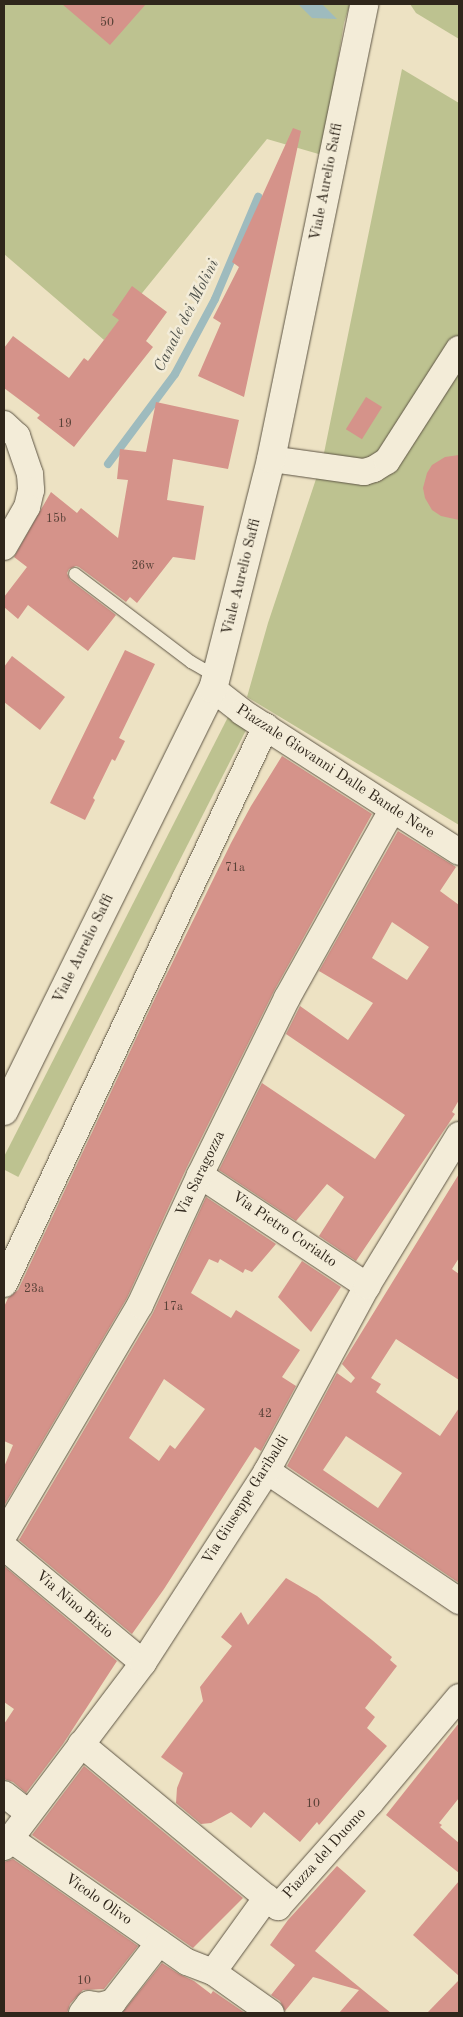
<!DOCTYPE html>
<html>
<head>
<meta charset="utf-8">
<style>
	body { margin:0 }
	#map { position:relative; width:463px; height:2017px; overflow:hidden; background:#ede2c3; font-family:"Old Standard TT",serif }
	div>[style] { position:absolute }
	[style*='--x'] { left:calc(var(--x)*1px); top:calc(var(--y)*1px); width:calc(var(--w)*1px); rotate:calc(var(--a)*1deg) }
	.green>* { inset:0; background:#bdc290; transform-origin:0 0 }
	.water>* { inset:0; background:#9ebbbe }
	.stream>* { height:8px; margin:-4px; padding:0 4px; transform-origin:4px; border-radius:4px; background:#9ebbbe }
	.building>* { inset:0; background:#d5938a; transform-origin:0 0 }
	.roads { filter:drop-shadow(0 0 1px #5e5545) drop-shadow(0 0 1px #5e5545) }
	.lane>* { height:12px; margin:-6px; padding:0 6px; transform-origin:6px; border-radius:6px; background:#f3ecd8 }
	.street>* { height:26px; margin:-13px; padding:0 13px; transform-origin:13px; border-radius:13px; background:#f3ecd8 }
	.secondary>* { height:28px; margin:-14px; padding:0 14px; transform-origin:14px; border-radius:14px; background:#f3ecd8 }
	span { translate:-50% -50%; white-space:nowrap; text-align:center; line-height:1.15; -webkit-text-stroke:5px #f3ecd8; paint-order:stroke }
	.number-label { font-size:12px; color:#584137 }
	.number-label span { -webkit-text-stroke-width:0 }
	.street-label { font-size:15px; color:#2f261b }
	.water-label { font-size:16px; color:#50534c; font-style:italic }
	.frame { position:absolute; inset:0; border:5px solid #2f261b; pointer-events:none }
</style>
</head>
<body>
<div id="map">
	<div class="green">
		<div style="clip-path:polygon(4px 4px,350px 4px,344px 23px,322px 155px,267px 139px,104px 340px,4px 254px)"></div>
		<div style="clip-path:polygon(410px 4px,459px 4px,459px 39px,416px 13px)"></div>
		<div style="clip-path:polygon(402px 69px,459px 103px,459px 825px,247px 697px,268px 623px,323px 458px)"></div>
		<div style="left:228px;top:717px;width:22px;height:505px;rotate:27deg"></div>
	</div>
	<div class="water">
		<div style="clip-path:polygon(298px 4px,322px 4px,337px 19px,312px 18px)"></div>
	</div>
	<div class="stream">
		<div style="--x:108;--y:464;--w:112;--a:-53.3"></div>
		<div style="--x:175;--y:374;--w:85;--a:-61.9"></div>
		<div style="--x:215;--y:299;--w:111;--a:-67.1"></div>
	</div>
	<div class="building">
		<div style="clip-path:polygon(62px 4px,146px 4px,110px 45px)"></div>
		<div style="clip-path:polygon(293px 128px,301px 131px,244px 397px,198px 376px,221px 323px,213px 318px,239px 267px,232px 262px)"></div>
		<div style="clip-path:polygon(132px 286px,167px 312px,146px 341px,153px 347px,74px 447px,37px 418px,40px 415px,4px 388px,4px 348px,13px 336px,69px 378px,84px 358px,88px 361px,119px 320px,112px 315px)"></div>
		<div style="left:366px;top:397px;width:19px;height:38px;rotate:32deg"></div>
		<div style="clip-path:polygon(156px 402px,239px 420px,228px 469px,173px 459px,167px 500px,204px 506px,195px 560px,173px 557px,137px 603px,130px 597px,126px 602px,79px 567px,76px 566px,69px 569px,67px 573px,70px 580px,116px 615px,88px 651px,28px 605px,18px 619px,4px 607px,4px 597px,27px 567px,14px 557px,51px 492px,77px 513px,81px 508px,118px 538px,128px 480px,117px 479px,120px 449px,146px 452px)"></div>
		<div style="clip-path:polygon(459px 455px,459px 520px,441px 516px,432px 510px,425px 498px,423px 488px,427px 473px,432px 465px,445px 457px)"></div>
		<div style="clip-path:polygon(125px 650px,155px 664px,119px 738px,125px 741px,115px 761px,112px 759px,93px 798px,95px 800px,85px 820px,50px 803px)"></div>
		<div style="clip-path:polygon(12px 656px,65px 697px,40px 730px,4px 702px,4px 667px)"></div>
		<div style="clip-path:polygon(282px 756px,372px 814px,274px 991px,186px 1169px,127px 1298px,4px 1506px,4px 1467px,13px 1445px,4px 1441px,4px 1307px,8px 1298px,18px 1290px,157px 994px,231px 843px,251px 806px)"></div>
		<div style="clip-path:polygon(evenodd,398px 831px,456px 867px,440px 891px,459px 905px,459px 1100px,452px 1112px,455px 1114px,356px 1261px,319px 1236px,344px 1197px,327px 1184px,296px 1221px,219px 1170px,262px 1083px,375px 1159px,405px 1115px,286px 1034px,300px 1006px,348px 1040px,373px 1003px,319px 971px,398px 831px,392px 922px,429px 947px,407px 980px,372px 958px,392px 922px)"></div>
		<div style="clip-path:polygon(evenodd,459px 1174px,459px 1258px,452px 1269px,459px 1274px,459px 1380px,396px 1339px,371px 1378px,381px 1384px,376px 1392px,440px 1436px,459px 1408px,459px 1583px,287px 1466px,337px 1373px,351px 1383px,355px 1378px,342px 1364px,459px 1174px,346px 1436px,402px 1473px,378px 1508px,323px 1470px,346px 1436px)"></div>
		<div style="clip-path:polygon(evenodd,206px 1197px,276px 1244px,252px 1272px,245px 1269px,243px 1273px,220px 1259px,218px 1263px,209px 1259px,191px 1293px,231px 1318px,236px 1310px,300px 1350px,282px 1377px,296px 1386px,261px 1451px,255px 1447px,164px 1589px,132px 1634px,19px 1540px,153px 1313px,206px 1197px,164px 1379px,205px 1409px,175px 1449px,170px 1445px,159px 1461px,129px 1438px,164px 1379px)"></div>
		<div style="clip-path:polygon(302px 1261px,341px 1287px,311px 1332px,278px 1297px)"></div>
		<div style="clip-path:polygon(4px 1566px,117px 1661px,63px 1744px,26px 1793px,13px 1782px,4px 1779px,4px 1724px,14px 1709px,4px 1702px)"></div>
		<div style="clip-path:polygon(286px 1578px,317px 1596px,372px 1640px,392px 1657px,390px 1660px,397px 1666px,365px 1708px,375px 1717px,367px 1728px,387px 1746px,319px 1825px,317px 1822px,300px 1842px,264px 1812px,251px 1828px,231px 1812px,211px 1823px,201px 1824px,176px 1803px,177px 1788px,183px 1773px,161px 1757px,203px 1701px,200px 1687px,232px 1646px,221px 1637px,241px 1612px,248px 1625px)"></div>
		<div style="clip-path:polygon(459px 1723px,459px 1798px,439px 1823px,442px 1825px,440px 1827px,459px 1843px,459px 1873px,386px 1815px)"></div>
		<div style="clip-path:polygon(84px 1766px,243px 1898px,193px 1948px,32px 1835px)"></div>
		<div style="clip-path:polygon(13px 1859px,138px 1946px,104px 1989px,83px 1990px,70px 2004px,67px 2013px,4px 2013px,4px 1862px)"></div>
		<div style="clip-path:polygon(337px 1866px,366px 1891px,315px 1951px,391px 2013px,339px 2013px,359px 1990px,313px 1977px,285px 2011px,280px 2001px,271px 1995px,295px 1965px,270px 1945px,288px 1920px)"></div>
		<div style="clip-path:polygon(459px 1881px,459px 1976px,413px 1935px)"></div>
		<div style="clip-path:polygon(162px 1963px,179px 1974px,194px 1981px,211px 1994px,213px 1991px,245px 2013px,122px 2013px)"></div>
		<div style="clip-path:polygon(459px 1980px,459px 2013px,427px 2013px)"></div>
	</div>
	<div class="roads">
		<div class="lane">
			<div style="--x:75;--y:574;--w:146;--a:37.2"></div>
			<div style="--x:191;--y:662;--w:30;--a:30"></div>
		</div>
		<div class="street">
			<div style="--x:4;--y:424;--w:18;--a:43"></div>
			<div style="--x:17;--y:436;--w:40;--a:71.1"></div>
			<div style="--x:30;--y:474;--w:16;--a:86"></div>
			<div style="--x:31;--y:490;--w:17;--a:103"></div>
			<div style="--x:27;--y:507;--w:46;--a:119.9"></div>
			<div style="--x:271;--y:459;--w:94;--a:8"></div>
			<div style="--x:364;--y:472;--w:10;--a:-17"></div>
			<div style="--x:374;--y:469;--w:15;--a:-32"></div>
			<div style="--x:387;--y:461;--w:133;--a:-57.3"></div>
			<div style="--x:213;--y:689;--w:37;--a:38"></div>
			<div style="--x:242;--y:712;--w:258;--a:32.8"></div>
			<div style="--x:200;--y:1175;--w:201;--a:33.6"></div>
			<div style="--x:4;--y:1284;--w:616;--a:-64.85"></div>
			<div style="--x:267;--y:1471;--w:232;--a:34.1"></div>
			<div style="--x:4;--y:1535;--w:267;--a:-59.4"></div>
			<div style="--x:140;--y:1305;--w:143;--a:-65.2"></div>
			<div style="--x:200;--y:1175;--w:197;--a:-63.8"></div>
			<div style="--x:287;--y:998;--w:215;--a:-60.8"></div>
			<div style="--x:4;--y:1547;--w:181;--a:39.8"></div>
			<div style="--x:81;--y:1744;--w:256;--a:39.6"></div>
			<div style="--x:278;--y:1907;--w:140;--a:-48.5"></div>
			<div style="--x:371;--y:1802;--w:137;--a:-50"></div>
			<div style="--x:4;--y:1794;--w:31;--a:38"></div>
			<div style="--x:9;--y:1838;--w:217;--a:34.9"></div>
			<div style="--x:187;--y:1962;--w:28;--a:21"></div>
			<div style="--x:213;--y:1972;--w:71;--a:35.3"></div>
			<div style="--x:4;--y:1847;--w:231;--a:-52.9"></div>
			<div style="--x:143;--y:1663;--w:229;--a:-57.1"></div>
			<div style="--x:267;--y:1471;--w:210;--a:-61.6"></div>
			<div style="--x:367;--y:1286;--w:177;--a:-58.6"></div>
			<div style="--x:213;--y:1972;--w:92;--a:-54.2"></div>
			<div style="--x:82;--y:2013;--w:11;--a:-52"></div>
			<div style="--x:89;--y:2004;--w:11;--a:10"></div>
			<div style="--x:100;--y:2006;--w:14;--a:-17"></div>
			<div style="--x:113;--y:2002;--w:75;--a:-52.1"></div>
		</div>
		<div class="secondary">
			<div style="--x:4;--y:1111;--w:471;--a:-63.7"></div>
			<div style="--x:213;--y:689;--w:237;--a:-75.8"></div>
			<div style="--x:271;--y:459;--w:464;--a:-78.4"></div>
		</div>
	</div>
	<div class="number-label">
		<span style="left:107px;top:24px">50</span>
		<span style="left:65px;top:425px">19</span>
		<span style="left:56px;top:520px">15b</span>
		<span style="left:143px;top:567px">26w</span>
		<span style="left:235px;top:869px">71a</span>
		<span style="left:34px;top:1290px">23a</span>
		<span style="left:173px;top:1308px">17a</span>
		<span style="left:265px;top:1415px">42</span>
		<span style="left:313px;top:1805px">10</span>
		<span style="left:84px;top:1982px">10</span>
	</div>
	<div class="street-label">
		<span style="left:327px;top:182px;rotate:-79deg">Viale Aurelio Saffi</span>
		<span style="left:242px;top:577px;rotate:-76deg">Viale Aurelio Saffi</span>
		<span style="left:335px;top:772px;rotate:33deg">Piazzale Giovanni Dalle Bande Nere</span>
		<span style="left:84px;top:949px;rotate:-64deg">Viale Aurelio Saffi</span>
		<span style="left:201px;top:1174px;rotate:-64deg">Via Saragozza</span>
		<span style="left:284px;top:1230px;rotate:34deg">Via Pietro Corialto</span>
		<span style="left:246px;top:1500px;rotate:-58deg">Via Giuseppe Garibaldi</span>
		<span style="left:74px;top:1605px;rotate:40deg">Via Nino Bixio</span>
		<span style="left:325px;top:1854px;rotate:-48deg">Piazza del Duomo</span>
		<span style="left:98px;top:1900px;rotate:35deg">Vicolo Olivo</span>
	</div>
	<div class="water-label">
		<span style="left:187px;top:316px;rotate:-63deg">Canale dei Molini</span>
	</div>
	<div class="frame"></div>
</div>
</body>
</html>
